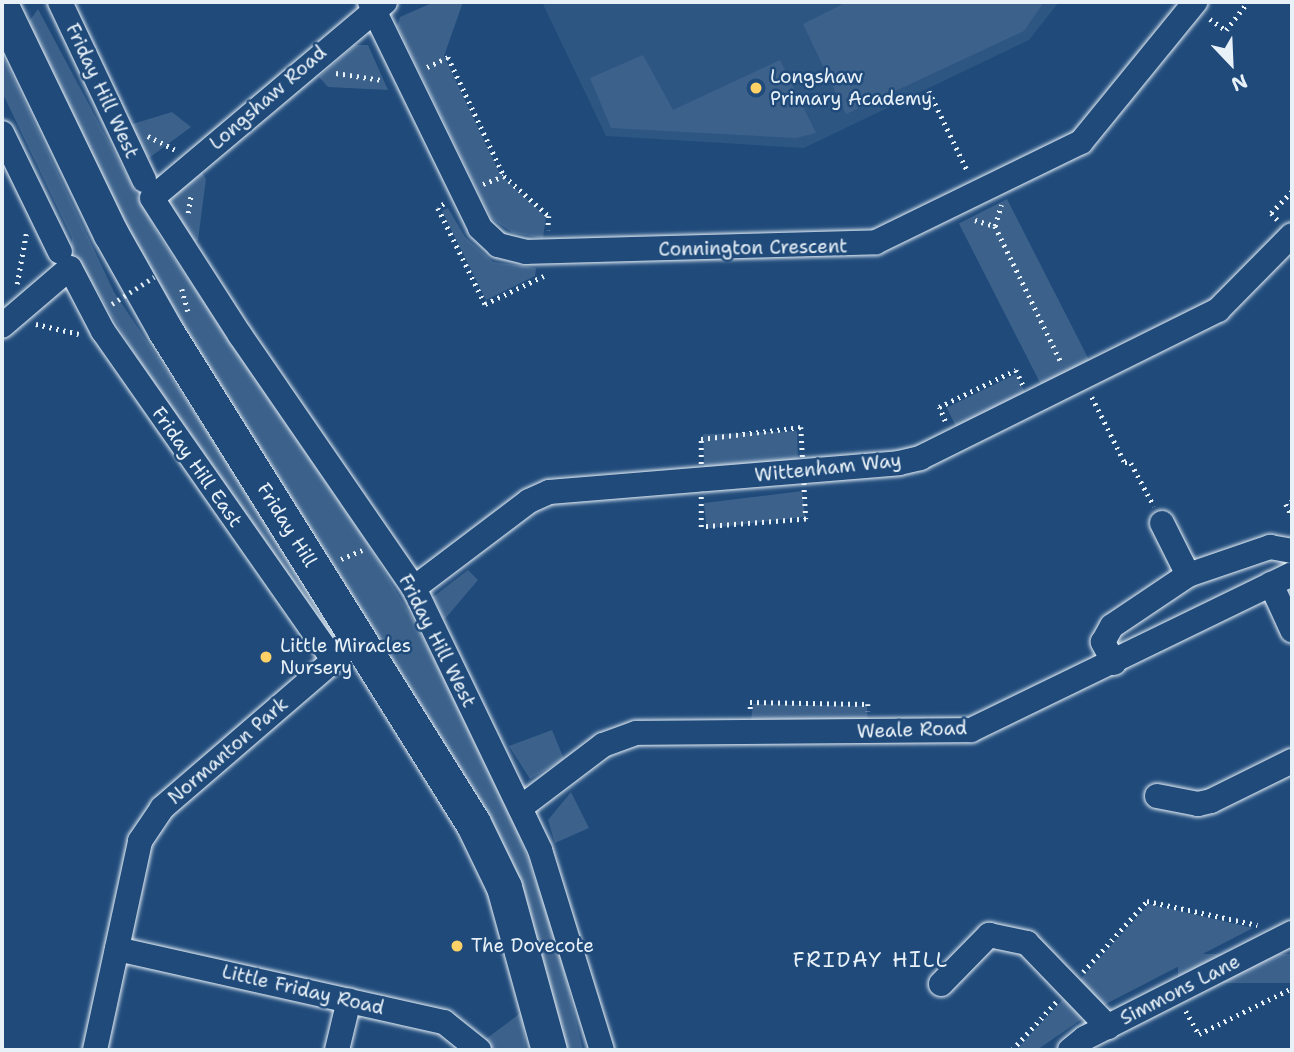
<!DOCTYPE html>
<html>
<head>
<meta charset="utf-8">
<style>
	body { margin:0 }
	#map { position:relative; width:1294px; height:1052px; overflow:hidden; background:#1f4a7a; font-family:"Shantell Sans",sans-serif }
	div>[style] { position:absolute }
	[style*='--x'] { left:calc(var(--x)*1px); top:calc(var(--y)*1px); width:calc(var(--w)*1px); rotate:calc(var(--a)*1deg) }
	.built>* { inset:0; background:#2e5683 }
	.green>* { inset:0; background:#3c628c; transform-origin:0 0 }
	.path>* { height:4.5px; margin-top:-2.25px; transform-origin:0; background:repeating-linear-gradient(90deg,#e8f1f8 0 2px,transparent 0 7px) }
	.roads { filter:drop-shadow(0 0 2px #e8f1f8) drop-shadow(0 0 2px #e8f1f8) }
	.minor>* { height:24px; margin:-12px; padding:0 12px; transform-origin:12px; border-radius:12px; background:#1f4a7a }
	.secondary>* { height:35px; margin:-17.5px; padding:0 17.5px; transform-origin:17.5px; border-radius:17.5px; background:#1f4a7a }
	.path-bridge>* { height:4.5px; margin-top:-2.25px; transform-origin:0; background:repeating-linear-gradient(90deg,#e8f1f8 0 2px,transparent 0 7px) }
	.dots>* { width:19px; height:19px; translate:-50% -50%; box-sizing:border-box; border:4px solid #1f4a7a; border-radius:50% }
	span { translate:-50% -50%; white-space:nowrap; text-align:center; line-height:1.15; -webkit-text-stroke:5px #1f4a7a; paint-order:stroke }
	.poi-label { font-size:19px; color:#e8f1f8 }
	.left { translate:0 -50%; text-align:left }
	.street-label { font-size:19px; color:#e8f1f8 }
	.neighbourhood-label { font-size:21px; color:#e8f1f8; letter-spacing:2px }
	.frame { position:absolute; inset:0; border:4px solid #e8f1f8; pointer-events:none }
	.north { position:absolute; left:1196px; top:28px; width:70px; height:70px; -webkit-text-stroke:5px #1f4a7a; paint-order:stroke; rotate:157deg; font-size:19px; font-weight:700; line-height:28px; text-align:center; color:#e8f1f8 }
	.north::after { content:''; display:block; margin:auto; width:24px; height:32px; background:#e8f1f8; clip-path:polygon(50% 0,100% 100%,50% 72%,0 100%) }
</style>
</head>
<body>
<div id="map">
	<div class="built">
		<div style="clip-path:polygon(542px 2px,1059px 2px,1029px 40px,804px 148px,606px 136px)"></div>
	</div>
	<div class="green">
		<div style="clip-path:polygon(434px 2px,463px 2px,444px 56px,500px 174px,546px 217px,543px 238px,513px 233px,491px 218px,397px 26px,400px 17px)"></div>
		<div style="clip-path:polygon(847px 2px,1044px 2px,1024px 31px,846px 114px,803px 24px)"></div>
		<div style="clip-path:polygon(38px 9px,159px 236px,364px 538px,417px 626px,510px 810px,556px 937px,583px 1050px,565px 1050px,511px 862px,219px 398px,21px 33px)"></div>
		<div style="clip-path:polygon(355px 45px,368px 45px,388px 90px,328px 87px,319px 77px)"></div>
		<div style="clip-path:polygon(2px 54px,114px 292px,343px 635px,333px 643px,154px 386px,71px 247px,72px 238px,2px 92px)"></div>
		<div style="clip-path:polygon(643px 55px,673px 110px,780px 60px,816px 133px,796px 138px,611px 128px,590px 78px)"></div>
		<div style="clip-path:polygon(172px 112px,191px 127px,149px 158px,126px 126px)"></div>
		<div style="clip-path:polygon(201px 171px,206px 179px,198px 240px,191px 247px,169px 201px)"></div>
		<div style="left:1007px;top:199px;width:183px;height:54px;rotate:63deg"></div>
		<div style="clip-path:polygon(448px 208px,465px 237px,493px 262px,536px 268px,535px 276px,486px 300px,442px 211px)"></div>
		<div style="left:1016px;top:374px;width:28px;height:77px;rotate:64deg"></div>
		<div style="left:797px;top:431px;width:34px;height:94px;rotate:88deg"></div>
		<div style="left:802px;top:491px;width:26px;height:99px;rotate:83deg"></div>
		<div style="clip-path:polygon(468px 570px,478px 580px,444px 620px,433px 597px)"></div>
		<div style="clip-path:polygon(753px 704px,867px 706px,868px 729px,750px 731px)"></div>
		<div style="clip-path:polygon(552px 730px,564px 759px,530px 779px,509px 746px)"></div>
		<div style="clip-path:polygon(571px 792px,589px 828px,555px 843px,548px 820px)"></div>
		<div style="clip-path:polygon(1149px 904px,1253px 928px,1100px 1007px,1077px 983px)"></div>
		<div style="left:1292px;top:954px;width:29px;height:114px;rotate:90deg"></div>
		<div style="clip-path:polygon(1068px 994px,1089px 1014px,1037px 1050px,1016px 1050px)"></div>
		<div style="clip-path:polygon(522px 1012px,526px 1050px,488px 1050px,483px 1041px)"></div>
	</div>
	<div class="path">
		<div style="--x:1210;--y:19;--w:19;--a:35"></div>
		<div style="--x:1226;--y:30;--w:36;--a:-52"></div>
		<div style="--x:427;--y:67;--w:23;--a:-25"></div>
		<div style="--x:448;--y:57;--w:132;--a:64.8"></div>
		<div style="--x:504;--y:176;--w:60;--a:41.6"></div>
		<div style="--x:549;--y:216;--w:14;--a:94"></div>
		<div style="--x:336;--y:73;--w:47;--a:8.7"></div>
		<div style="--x:929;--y:91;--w:90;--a:64.3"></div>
		<div style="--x:148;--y:136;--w:30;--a:27"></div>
		<div style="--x:483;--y:184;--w:22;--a:-21"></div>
		<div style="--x:444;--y:204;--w:7;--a:146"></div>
		<div style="--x:438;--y:208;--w:107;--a:63.9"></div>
		<div style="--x:485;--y:304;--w:65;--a:-25.4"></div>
		<div style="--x:188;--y:213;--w:19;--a:-81"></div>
		<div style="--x:975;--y:220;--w:21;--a:17"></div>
		<div style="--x:995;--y:226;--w:22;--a:-74"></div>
		<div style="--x:1277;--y:220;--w:9;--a:-131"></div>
		<div style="--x:1271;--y:213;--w:30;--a:-46"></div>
		<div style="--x:995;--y:226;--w:153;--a:64.1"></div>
		<div style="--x:17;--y:284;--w:51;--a:-79.8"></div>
		<div style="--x:182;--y:289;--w:23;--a:75"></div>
		<div style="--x:36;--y:324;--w:44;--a:13.1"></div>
		<div style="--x:1092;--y:397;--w:74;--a:63.4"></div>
		<div style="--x:1125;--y:463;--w:6;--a:0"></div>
		<div style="--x:1131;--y:463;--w:49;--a:61.9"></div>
		<div style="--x:945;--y:421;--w:15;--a:-113"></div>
		<div style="--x:939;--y:407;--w:85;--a:-25.7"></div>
		<div style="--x:1016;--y:370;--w:17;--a:65"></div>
		<div style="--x:801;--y:427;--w:92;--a:86.9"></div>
		<div style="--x:806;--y:519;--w:105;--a:175.6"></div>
		<div style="--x:701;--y:527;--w:88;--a:-90"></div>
		<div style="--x:701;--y:439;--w:101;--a:-6.8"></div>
		<div style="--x:1292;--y:502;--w:6;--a:162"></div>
		<div style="--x:1286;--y:504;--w:14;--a:65"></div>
		<div style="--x:341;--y:559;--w:23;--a:-23"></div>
		<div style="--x:750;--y:709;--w:7;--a:-90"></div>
		<div style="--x:750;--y:702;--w:118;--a:1"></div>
		<div style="--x:868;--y:704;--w:7;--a:90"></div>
		<div style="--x:1083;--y:972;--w:96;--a:-48"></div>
		<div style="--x:1147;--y:901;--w:113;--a:12.3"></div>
		<div style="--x:1186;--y:1011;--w:26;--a:61"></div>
		<div style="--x:1199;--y:1034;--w:104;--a:-26.3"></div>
		<div style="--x:1012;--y:1050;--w:65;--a:-47.5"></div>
	</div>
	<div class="roads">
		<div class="minor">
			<div style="--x:60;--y:2;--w:197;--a:64.7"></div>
			<div style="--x:370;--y:2;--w:251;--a:64"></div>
			<div style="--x:480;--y:228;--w:25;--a:43"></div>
			<div style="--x:498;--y:245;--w:29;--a:14"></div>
			<div style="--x:526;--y:252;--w:350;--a:-1.6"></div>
			<div style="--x:876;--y:242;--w:228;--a:-26"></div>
			<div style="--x:1081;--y:142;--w:181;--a:-50.8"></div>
			<div style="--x:385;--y:2;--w:304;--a:139.9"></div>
			<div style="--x:152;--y:198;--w:163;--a:57.3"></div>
			<div style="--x:240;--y:335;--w:307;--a:55.5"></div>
			<div style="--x:414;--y:588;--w:291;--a:64.3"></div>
			<div style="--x:540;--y:850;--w:209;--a:72.8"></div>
			<div style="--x:2;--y:133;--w:132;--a:64"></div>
			<div style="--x:2;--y:326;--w:89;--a:-40.5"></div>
			<div style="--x:70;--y:268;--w:71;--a:62.4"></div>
			<div style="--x:103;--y:331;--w:401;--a:55"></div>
			<div style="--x:1162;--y:523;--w:58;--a:63.4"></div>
			<div style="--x:1271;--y:584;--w:51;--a:65.5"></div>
			<div style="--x:414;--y:588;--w:144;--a:-37.1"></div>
			<div style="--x:529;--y:501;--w:22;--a:-24"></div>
			<div style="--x:549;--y:492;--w:351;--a:-4.7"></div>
			<div style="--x:899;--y:463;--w:22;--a:-13"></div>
			<div style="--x:920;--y:458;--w:333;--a:-26.4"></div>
			<div style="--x:1218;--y:310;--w:105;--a:-45.4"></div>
			<div style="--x:1114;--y:663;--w:24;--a:-118"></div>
			<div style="--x:1103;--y:642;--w:18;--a:-61"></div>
			<div style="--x:1112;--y:626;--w:92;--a:-33.9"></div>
			<div style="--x:1188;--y:575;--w:87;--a:-18.9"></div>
			<div style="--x:1270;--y:547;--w:22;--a:10"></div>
			<div style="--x:1157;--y:796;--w:42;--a:11"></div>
			<div style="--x:1198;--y:804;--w:13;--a:-13"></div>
			<div style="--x:1211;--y:801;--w:90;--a:-26.3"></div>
			<div style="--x:520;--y:808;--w:104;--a:-37.2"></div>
			<div style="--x:603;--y:745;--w:35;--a:-20"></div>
			<div style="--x:636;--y:733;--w:335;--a:-0.5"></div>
			<div style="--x:971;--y:730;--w:357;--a:-25.9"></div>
			<div style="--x:117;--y:949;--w:335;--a:12.6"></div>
			<div style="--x:444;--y:1022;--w:45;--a:38.7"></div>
			<div style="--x:941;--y:984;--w:69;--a:-45.6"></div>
			<div style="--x:989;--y:935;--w:39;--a:12"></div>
			<div style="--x:1027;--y:943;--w:117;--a:46"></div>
			<div style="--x:95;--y:1050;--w:214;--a:-77.8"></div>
			<div style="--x:140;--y:841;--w:40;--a:-56"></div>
			<div style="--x:162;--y:808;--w:243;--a:-40.7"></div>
			<div style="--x:337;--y:1050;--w:51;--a:-76.5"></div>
			<div style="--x:1070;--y:1050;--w:19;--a:-39"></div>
			<div style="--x:1085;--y:1038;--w:232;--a:-26.9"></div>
		</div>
		<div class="secondary">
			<div style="--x:2;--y:8;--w:251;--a:64.3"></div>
			<div style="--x:111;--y:234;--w:110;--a:60.6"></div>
			<div style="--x:165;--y:330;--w:581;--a:58.01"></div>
			<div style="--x:473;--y:823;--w:71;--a:64.2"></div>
			<div style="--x:504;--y:887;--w:169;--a:74.6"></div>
		</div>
	</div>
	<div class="path-bridge">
		<div style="--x:112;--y:304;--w:50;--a:-32.7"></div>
	</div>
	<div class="dots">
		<div style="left:756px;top:88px;background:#ffd166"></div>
		<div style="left:266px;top:657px;background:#ffd166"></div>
		<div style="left:457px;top:946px;background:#ffd166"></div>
	</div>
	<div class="poi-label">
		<span class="left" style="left:770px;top:88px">Longshaw<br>Primary Academy</span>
		<span class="left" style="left:280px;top:657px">Little Miracles<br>Nursery</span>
		<span class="left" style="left:471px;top:946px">The Dovecote</span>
	</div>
	<div class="street-label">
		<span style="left:102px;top:91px;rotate:65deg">Friday Hill West</span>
		<span style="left:268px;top:98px;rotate:-41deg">Longshaw Road</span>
		<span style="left:753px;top:248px;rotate:-1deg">Connington Crescent</span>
		<span style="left:197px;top:467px;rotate:55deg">Friday Hill East</span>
		<span style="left:828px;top:468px;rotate:-6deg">Wittenham Way</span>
		<span style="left:287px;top:525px;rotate:58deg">Friday Hill</span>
		<span style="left:437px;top:641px;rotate:63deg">Friday Hill West</span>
		<span style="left:912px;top:730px;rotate:-2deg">Weale Road</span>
		<span style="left:228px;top:751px;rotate:-41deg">Normanton Park</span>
		<span style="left:303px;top:990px;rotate:13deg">Little Friday Road</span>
		<span style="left:1180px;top:990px;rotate:-27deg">Simmons Lane</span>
	</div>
	<div class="neighbourhood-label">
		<span style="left:871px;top:960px">FRIDAY HILL</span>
	</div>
	<div class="frame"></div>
	<div class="north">N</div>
</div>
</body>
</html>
